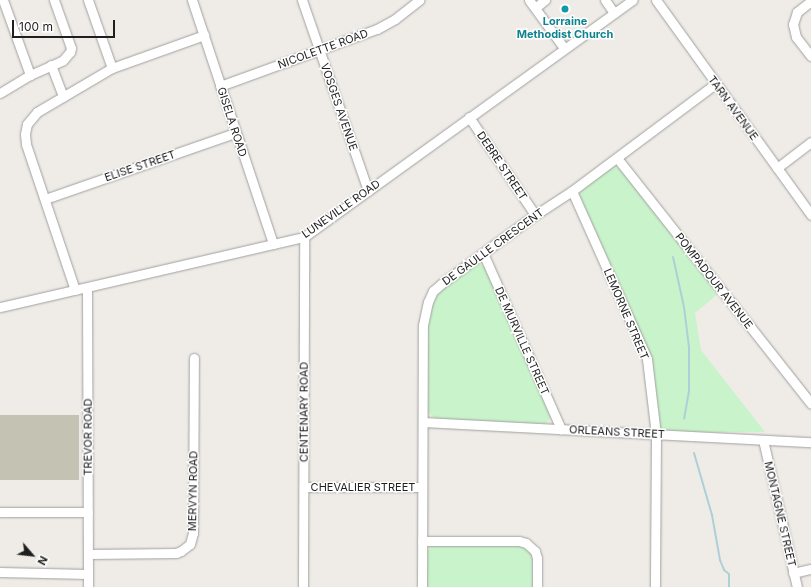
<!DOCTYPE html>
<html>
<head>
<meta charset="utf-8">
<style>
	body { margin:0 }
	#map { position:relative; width:811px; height:587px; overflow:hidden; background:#efece7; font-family:Inter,sans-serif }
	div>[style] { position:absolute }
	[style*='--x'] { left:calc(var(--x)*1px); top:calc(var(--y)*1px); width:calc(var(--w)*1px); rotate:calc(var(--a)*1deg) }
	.construction>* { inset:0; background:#c3c2b3; transform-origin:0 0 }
	.park>* { inset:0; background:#c9f3ca }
	.stream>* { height:2px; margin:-1px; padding:0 1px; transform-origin:1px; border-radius:1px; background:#add0d7 }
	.roads { filter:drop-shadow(0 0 1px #a0a0a0) drop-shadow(0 0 1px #a0a0a0) }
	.minor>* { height:9px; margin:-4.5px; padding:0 4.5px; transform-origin:4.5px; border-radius:4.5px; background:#fff }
	.dots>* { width:11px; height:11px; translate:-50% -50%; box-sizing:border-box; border:2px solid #fff; border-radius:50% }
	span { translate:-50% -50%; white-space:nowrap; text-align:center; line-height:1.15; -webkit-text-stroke:3px #fff; paint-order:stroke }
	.culture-label { font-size:11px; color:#0d838f; font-weight:700 }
	.street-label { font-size:11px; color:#1f1f1f }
	.north { position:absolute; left:12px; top:535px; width:40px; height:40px; -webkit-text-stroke:3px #fff; paint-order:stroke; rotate:118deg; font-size:11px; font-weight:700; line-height:16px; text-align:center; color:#1f1f1f }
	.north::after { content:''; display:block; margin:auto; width:14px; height:18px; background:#1f1f1f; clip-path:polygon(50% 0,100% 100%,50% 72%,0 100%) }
	.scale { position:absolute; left:12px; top:20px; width:103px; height:18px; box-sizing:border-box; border:2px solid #1f1f1f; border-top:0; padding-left:5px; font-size:12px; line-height:14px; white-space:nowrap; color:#1f1f1f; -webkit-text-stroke:3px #fff; paint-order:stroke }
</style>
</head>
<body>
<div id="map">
	<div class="construction">
		<div style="left:0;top:415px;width:79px;height:65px"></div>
	</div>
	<div class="park">
		<div style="clip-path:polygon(613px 166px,623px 170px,680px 246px,719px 293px,695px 313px,701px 350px,765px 432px,685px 432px,665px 431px,660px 427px,649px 354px,580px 197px,582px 188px)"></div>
		<div style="clip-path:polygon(480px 264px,486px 268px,551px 413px,549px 420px,545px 424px,435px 419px,428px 412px,428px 311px,438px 292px,473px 265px)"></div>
		<div style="clip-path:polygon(517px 544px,528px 549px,532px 554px,533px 587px,426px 587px,426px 554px,432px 545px)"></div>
	</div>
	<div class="stream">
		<div style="--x:673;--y:257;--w:51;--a:77.6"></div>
		<div style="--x:684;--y:307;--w:40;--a:82.9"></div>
		<div style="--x:689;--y:347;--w:44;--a:90"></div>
		<div style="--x:689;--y:391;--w:28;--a:100"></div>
		<div style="--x:694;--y:453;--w:65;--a:73.8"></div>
		<div style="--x:712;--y:515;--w:46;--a:79.9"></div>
		<div style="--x:720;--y:560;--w:11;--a:68"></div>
		<div style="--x:724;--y:570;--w:6;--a:39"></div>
		<div style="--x:729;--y:574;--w:13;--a:90"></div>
	</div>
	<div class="roads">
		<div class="minor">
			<div style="--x:3;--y:0;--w:80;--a:70.2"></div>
			<div style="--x:88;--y:0;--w:72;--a:70.6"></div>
			<div style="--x:192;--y:0;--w:257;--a:71.6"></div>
			<div style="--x:302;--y:0;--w:202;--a:70.9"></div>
			<div style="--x:529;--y:0;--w:59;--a:53.9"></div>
			<div style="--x:605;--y:0;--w:16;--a:55"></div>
			<div style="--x:656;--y:0;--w:265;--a:54.2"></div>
			<div style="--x:811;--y:1;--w:18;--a:142"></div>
			<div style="--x:797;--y:12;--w:13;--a:108"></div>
			<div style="--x:793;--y:24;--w:13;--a:77"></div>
			<div style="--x:796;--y:37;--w:24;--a:52"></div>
			<div style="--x:535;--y:8;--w:13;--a:-39"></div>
			<div style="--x:51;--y:65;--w:34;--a:69"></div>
			<div style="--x:220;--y:86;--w:167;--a:-20"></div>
			<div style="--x:377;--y:29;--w:21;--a:-29"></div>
			<div style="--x:395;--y:19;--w:31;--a:-38"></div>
			<div style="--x:0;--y:93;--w:35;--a:-31"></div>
			<div style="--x:30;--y:75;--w:36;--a:-24"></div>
			<div style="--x:63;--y:60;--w:11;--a:-49"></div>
			<div style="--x:70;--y:52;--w:4;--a:-76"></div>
			<div style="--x:71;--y:48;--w:51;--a:-109.5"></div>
			<div style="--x:469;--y:117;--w:118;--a:56"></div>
			<div style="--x:617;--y:158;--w:313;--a:51.7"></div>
			<div style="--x:777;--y:168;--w:43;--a:-37.4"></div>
			<div style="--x:572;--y:191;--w:184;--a:65.9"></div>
			<div style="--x:647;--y:359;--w:77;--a:83.2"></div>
			<div style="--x:656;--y:435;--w:152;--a:90.4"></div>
			<div style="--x:45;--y:199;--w:201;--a:-19.2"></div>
			<div style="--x:483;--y:253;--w:193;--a:66.1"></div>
			<div style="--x:87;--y:288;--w:299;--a:89.8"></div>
			<div style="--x:75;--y:290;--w:154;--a:-108.6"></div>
			<div style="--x:26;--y:144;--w:10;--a:-96"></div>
			<div style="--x:25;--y:134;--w:10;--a:-79"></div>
			<div style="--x:27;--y:124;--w:16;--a:-50"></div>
			<div style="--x:37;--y:112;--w:87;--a:-30.4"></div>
			<div style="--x:112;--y:68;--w:98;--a:-19.7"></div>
			<div style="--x:0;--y:307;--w:312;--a:-13"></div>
			<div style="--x:304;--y:237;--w:405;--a:-35.8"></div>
			<div style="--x:423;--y:422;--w:389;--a:3"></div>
			<div style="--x:763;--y:440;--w:151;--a:77"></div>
			<div style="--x:304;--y:487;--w:118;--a:0"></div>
			<div style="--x:0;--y:512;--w:88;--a:0"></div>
			<div style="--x:422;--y:541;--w:97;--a:0"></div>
			<div style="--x:519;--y:541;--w:7;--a:16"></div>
			<div style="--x:526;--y:543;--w:12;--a:42"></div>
			<div style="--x:535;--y:551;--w:7;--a:74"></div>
			<div style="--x:537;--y:558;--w:29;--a:90"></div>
			<div style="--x:88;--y:554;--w:88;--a:-0.7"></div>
			<div style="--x:176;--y:553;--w:5;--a:-22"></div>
			<div style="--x:181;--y:551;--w:11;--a:-38"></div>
			<div style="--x:190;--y:544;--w:11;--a:-75"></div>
			<div style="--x:193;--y:533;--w:175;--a:-89.7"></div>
			<div style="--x:0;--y:572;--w:88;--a:1.3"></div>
			<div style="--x:793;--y:573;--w:18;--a:-13"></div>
			<div style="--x:303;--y:587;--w:350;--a:-89.8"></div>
			<div style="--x:422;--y:587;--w:262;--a:-89.8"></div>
			<div style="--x:423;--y:325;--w:24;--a:-78"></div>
			<div style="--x:428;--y:302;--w:12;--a:-66"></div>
			<div style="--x:433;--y:291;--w:11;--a:-41"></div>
			<div style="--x:441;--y:284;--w:52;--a:-36.4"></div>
			<div style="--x:483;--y:253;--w:64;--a:-36.2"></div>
			<div style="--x:535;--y:215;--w:44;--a:-33"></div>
			<div style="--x:572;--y:191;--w:179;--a:-36.8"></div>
		</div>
	</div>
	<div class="dots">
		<div style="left:565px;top:9px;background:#0f9aa8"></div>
	</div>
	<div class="culture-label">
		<span style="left:565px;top:28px">Lorraine<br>Methodist Church</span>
	</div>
	<div class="street-label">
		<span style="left:323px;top:49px;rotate:-20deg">NICOLETTE ROAD</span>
		<span style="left:339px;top:107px;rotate:71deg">VOSGES AVENUE</span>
		<span style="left:733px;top:108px;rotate:54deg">TARN AVENUE</span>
		<span style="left:232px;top:122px;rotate:72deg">GISELA ROAD</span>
		<span style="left:140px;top:166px;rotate:-19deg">ELISE STREET</span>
		<span style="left:502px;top:166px;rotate:56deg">DEBRE STREET</span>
		<span style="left:341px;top:209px;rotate:-35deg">LUNEVILLE ROAD</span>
		<span style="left:493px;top:247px;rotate:-36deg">DE GAULLE CRESCENT</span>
		<span style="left:714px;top:281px;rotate:52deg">POMPADOUR AVENUE</span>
		<span style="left:626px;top:314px;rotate:67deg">LEMORNE STREET</span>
		<span style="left:522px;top:341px;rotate:66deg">DE MURVILLE STREET</span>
		<span style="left:304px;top:412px;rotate:-90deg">CENTENARY ROAD</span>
		<span style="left:617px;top:432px;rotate:3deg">ORLEANS STREET</span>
		<span style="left:88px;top:437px;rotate:-90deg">TREVOR ROAD</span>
		<span style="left:363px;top:487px">CHEVALIER STREET</span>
		<span style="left:193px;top:491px;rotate:-89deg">MERVYN ROAD</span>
		<span style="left:780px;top:514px;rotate:77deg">MONTAGNE STREET</span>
	</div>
	<div class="north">N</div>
	<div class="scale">100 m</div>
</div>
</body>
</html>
